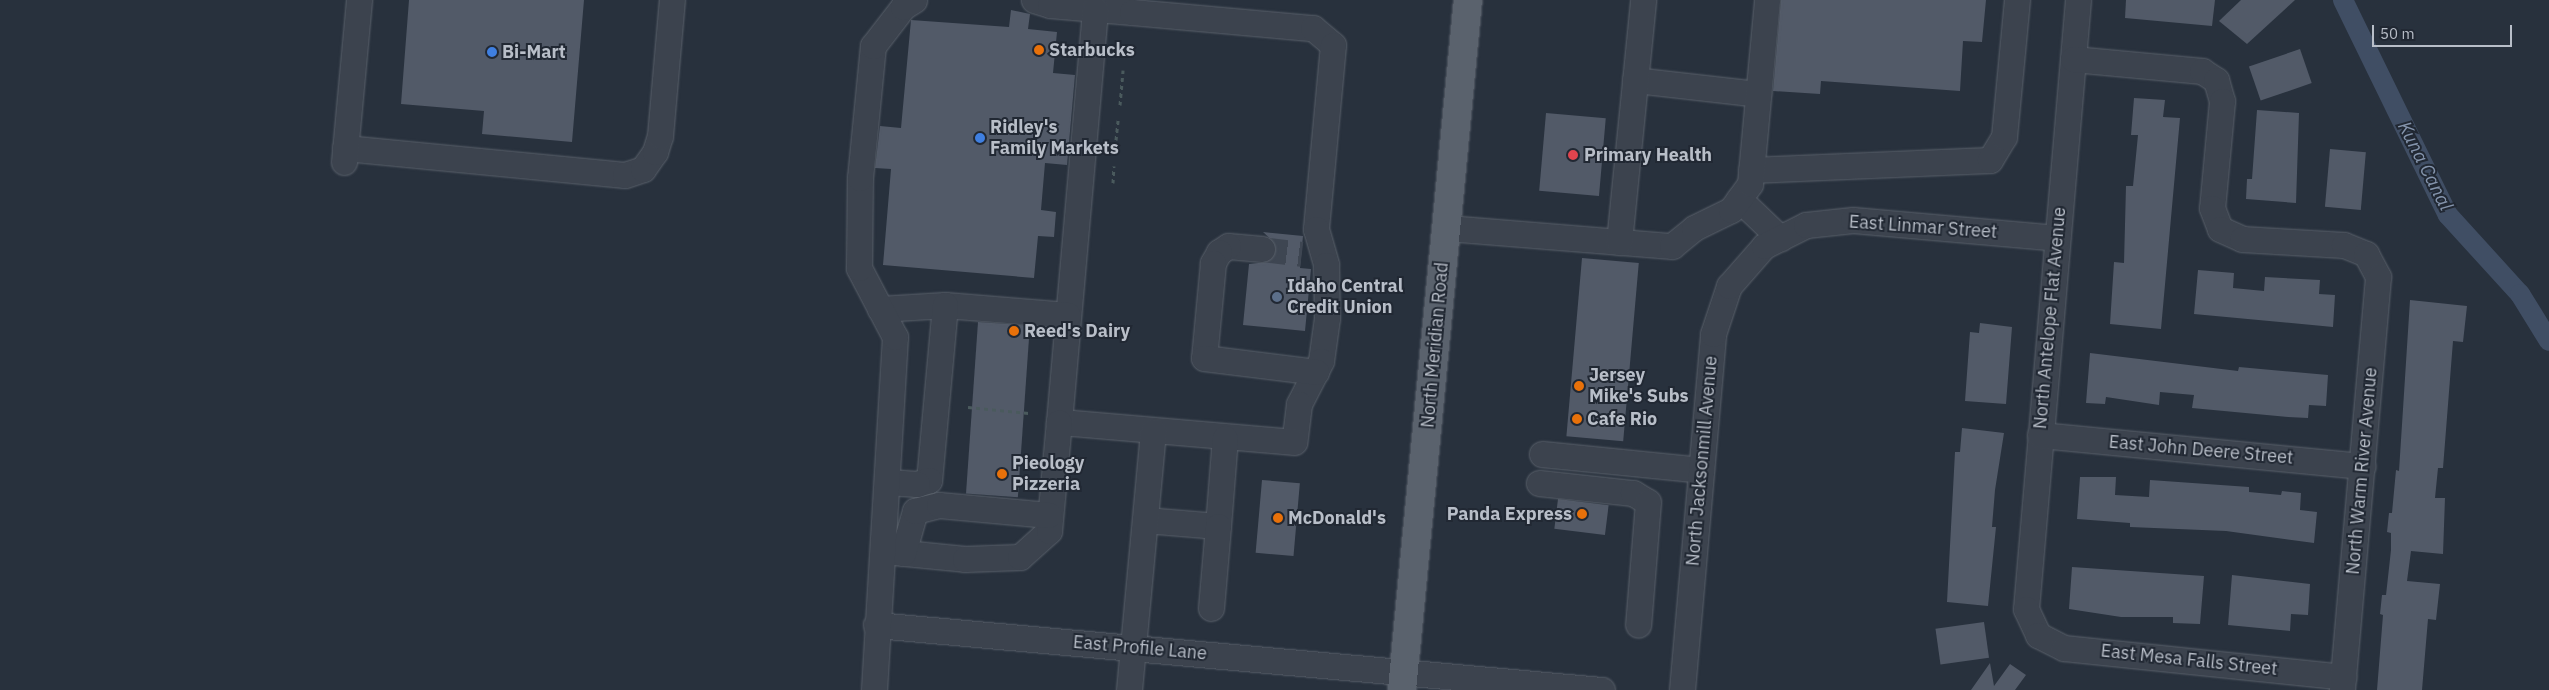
<!DOCTYPE html>
<html>
<head>
<meta charset="utf-8">
<style>
	body { margin:0 }
	#map { position:relative; width:2549px; height:690px; overflow:hidden; background:#28313d; font-family:"IBM Plex Sans",sans-serif }
	div>[style] { position:absolute }
	[style*='--x'] { left:calc(var(--x)*1px); top:calc(var(--y)*1px); width:calc(var(--w)*1px); rotate:calc(var(--a)*1deg) }
	.canal>* { height:20px; margin:-10px; padding:0 10px; transform-origin:10px; border-radius:10px; background:#404e64 }
	.building>* { inset:0; background:#525a68; transform-origin:0 0 }
	.minor-tunnel>* { height:25px; margin-top:-12.5px; transform-origin:0; background:repeating-linear-gradient(90deg,#3e4652 0 25px,transparent 0 37px) }
	.path>* { height:3px; margin-top:-1.5px; transform-origin:0; background:repeating-linear-gradient(90deg,#4a5a5d 0 4px,transparent 0 8px) }
	.roads { filter:drop-shadow(0 0 1px #5a616b) drop-shadow(0 0 1px #5a616b) }
	.minor>* { height:25px; margin:-12.5px; padding:0 12.5px; transform-origin:12.5px; border-radius:12.5px; background:#3c434e }
	.major>* { height:28px; margin:-14px; padding:0 14px; transform-origin:14px; border-radius:14px; background:#5a626d }
	.dots>* { width:14px; height:14px; translate:-50% -50%; box-sizing:border-box; border:2px solid #212833; border-radius:50% }
	span { translate:-50% -50%; white-space:nowrap; text-align:center; line-height:1.15; -webkit-text-stroke:4px #212833; paint-order:stroke }
	.poi-label { font-size:18px; color:#b8bec8; font-weight:700 }
	.left { translate:0 -50%; text-align:left }
	.right { translate:-100% -50%; text-align:right }
	.street-label { font-size:18px; color:#b8bec8 }
	.water-label { font-size:19px; color:#8494ac; font-style:italic }
	.scale { position:absolute; left:2372px; top:25px; width:140px; height:22px; box-sizing:border-box; border:2px solid #b8bec8; border-top:0; padding-left:6px; font-size:15px; line-height:18px; white-space:nowrap; color:#b8bec8; -webkit-text-stroke:4px #212833; paint-order:stroke }
</style>
</head>
<body>
<div id="map">
	<div class="canal">
		<div style="--x:2343;--y:0;--w:239;--a:64"></div>
		<div style="--x:2448;--y:215;--w:107;--a:47.7"></div>
		<div style="--x:2520;--y:294;--w:55;--a:58.3"></div>
	</div>
	<div class="building">
		<div style="clip-path:polygon(409px 0,584px 0,572px 142px,482px 134px,484px 111px,401px 104px)"></div>
		<div style="clip-path:polygon(1781px 0,1986px 0,1982px 42px,1963px 41px,1960px 91px,1821px 81px,1820px 94px,1773px 91px)"></div>
		<div style="clip-path:polygon(2126px 0,2215px 0,2212px 26px,2125px 18px)"></div>
		<div style="clip-path:polygon(2241px 0,2295px 0,2247px 44px,2219px 21px)"></div>
		<div style="clip-path:polygon(1011px 10px,1030px 14px,1028px 29px,1057px 32px,1053px 73px,1075px 75px,1067px 165px,1045px 163px,1041px 210px,1056px 212px,1054px 237px,1038px 236px,1034px 278px,883px 265px,891px 169px,875px 168px,880px 126px,901px 128px,911px 20px,1009px 27px)"></div>
		<div style="left:2300px;top:49px;width:36px;height:54px;rotate:71deg"></div>
		<div style="clip-path:polygon(2134px 98px,2165px 100px,2163px 117px,2180px 118px,2161px 329px,2110px 324px,2114px 262px,2124px 263px,2126px 186px,2133px 186px,2138px 135px,2131px 135px)"></div>
		<div style="clip-path:polygon(2257px 110px,2299px 113px,2296px 203px,2246px 199px,2247px 179px,2252px 179px)"></div>
		<div style="left:1546px;top:113px;width:60px;height:78px;rotate:5deg"></div>
		<div style="left:2330px;top:149px;width:36px;height:58px;rotate:5deg"></div>
		<div style="clip-path:polygon(1263px 232px,1303px 236px,1300px 268px,1311px 269px,1305px 331px,1243px 325px,1249px 264px,1268px 262px,1276px 251px,1275px 243px)"></div>
		<div style="left:1582px;top:258px;width:57px;height:179px;rotate:5deg"></div>
		<div style="clip-path:polygon(2198px 270px,2234px 273px,2233px 288px,2264px 291px,2265px 277px,2320px 280px,2319px 294px,2335px 295px,2333px 327px,2194px 314px)"></div>
		<div style="clip-path:polygon(2410px 300px,2467px 306px,2463px 342px,2453px 341px,2443px 468px,2438px 468px,2435px 498px,2445px 498px,2443px 554px,2411px 551px,2407px 581px,2440px 584px,2436px 620px,2428px 619px,2422px 690px,2377px 690px,2383px 615px,2380px 614px,2382px 595px,2386px 595px,2391px 550px,2391px 533px,2387px 532px,2389px 513px,2392px 513px,2396px 470px,2399px 471px)"></div>
		<div style="left:978px;top:322px;width:52px;height:172px;rotate:4deg"></div>
		<div style="clip-path:polygon(1980px 323px,2012px 327px,2006px 404px,1965px 401px,1970px 332px,1979px 333px)"></div>
		<div style="clip-path:polygon(2090px 353px,2238px 371px,2239px 367px,2328px 375px,2326px 406px,2309px 405px,2308px 418px,2288px 417px,2192px 408px,2194px 395px,2160px 392px,2159px 405px,2106px 397px,2105px 404px,2086px 403px)"></div>
		<div style="clip-path:polygon(1962px 428px,2004px 433px,1995px 490px,1992px 527px,1996px 527px,1988px 606px,1947px 602px,1955px 452px,1960px 452px)"></div>
		<div style="clip-path:polygon(2080px 477px,2116px 477px,2115px 495px,2149px 497px,2150px 480px,2249px 487px,2249px 492px,2281px 495px,2282px 491px,2301px 493px,2300px 510px,2317px 512px,2314px 543px,2226px 531px,2130px 527px,2130px 523px,2077px 519px)"></div>
		<div style="left:1262px;top:480px;width:38px;height:73px;rotate:5deg"></div>
		<div style="left:1558px;top:499px;width:51px;height:30px;rotate:7deg"></div>
		<div style="clip-path:polygon(2072px 567px,2204px 576px,2200px 624px,2173px 623px,2173px 617px,2121px 617px,2069px 609px)"></div>
		<div style="clip-path:polygon(2232px 575px,2310px 584px,2308px 615px,2291px 614px,2290px 631px,2228px 625px)"></div>
		<div style="left:1984px;top:622px;width:36px;height:49px;rotate:82deg"></div>
		<div style="clip-path:polygon(1990px 663px,1994px 686px,2010px 664px,2026px 675px,2015px 690px,1971px 690px)"></div>
	</div>
	<div class="minor-tunnel">
		<div style="--x:1262;--y:249;--w:40;--a:7.1"></div>
	</div>
	<div class="path">
		<div style="--x:1120;--y:105;--w:35;--a:-85"></div>
		<div style="--x:1116;--y:140;--w:20;--a:-84"></div>
		<div style="--x:1113;--y:183;--w:17;--a:-87"></div>
		<div style="--x:968;--y:407;--w:61;--a:5.6"></div>
	</div>
	<div class="roads">
		<div class="minor">
			<div style="--x:1034;--y:0;--w:17;--a:17"></div>
			<div style="--x:1050;--y:5;--w:82;--a:4.9"></div>
			<div style="--x:1132;--y:12;--w:182;--a:5.1"></div>
			<div style="--x:1313;--y:28;--w:26;--a:40"></div>
			<div style="--x:1333;--y:45;--w:185;--a:95.3"></div>
			<div style="--x:1316;--y:229;--w:37;--a:74"></div>
			<div style="--x:1326;--y:265;--w:53;--a:88.9"></div>
			<div style="--x:1327;--y:318;--w:43;--a:97.9"></div>
			<div style="--x:1321;--y:361;--w:48;--a:117.1"></div>
			<div style="--x:1299;--y:404;--w:38;--a:97"></div>
			<div style="--x:1294;--y:442;--w:236;--a:-175.1"></div>
			<div style="--x:1059;--y:422;--w:415;--a:-85"></div>
			<div style="--x:2078;--y:0;--w:611;--a:94.88"></div>
			<div style="--x:2026;--y:609;--w:29;--a:65"></div>
			<div style="--x:2038;--y:635;--w:29;--a:27"></div>
			<div style="--x:2064;--y:648;--w:281;--a:5.9"></div>
			<div style="--x:2073;--y:59;--w:130;--a:5.3"></div>
			<div style="--x:2202;--y:71;--w:17;--a:33"></div>
			<div style="--x:2216;--y:80;--w:22;--a:74"></div>
			<div style="--x:2222;--y:101;--w:107;--a:95.3"></div>
			<div style="--x:2212;--y:208;--w:22;--a:69"></div>
			<div style="--x:2220;--y:229;--w:24;--a:24"></div>
			<div style="--x:2242;--y:239;--w:102;--a:3.4"></div>
			<div style="--x:2344;--y:245;--w:24;--a:22"></div>
			<div style="--x:2366;--y:254;--w:26;--a:62"></div>
			<div style="--x:2378;--y:277;--w:415;--a:95"></div>
			<div style="--x:1635;--y:80;--w:124;--a:6.5"></div>
			<div style="--x:345;--y:148;--w:281;--a:5.5"></div>
			<div style="--x:625;--y:175;--w:19;--a:-18"></div>
			<div style="--x:643;--y:169;--w:21;--a:-55"></div>
			<div style="--x:655;--y:152;--w:17;--a:-73"></div>
			<div style="--x:660;--y:136;--w:137;--a:-85"></div>
			<div style="--x:344;--y:162;--w:163;--a:-84.7"></div>
			<div style="--x:1751;--y:170;--w:239;--a:-2.4"></div>
			<div style="--x:1990;--y:160;--w:27;--a:-59"></div>
			<div style="--x:2004;--y:137;--w:138;--a:-84.6"></div>
			<div style="--x:1739;--y:199;--w:57;--a:43.6"></div>
			<div style="--x:1447;--y:228;--w:226;--a:4.6"></div>
			<div style="--x:1672;--y:246;--w:28;--a:-39"></div>
			<div style="--x:1694;--y:228;--w:41;--a:-25.9"></div>
			<div style="--x:1731;--y:210;--w:32;--a:-54"></div>
			<div style="--x:1750;--y:184;--w:185;--a:-84.7"></div>
			<div style="--x:1619;--y:242;--w:243;--a:-84.3"></div>
			<div style="--x:1262;--y:249;--w:34;--a:-175"></div>
			<div style="--x:1228;--y:246;--w:11;--a:146"></div>
			<div style="--x:1219;--y:252;--w:13;--a:119"></div>
			<div style="--x:1213;--y:263;--w:95;--a:95.4"></div>
			<div style="--x:1204;--y:358;--w:113;--a:7.1"></div>
			<div style="--x:945;--y:305;--w:123;--a:4.6"></div>
			<div style="--x:880;--y:309;--w:65;--a:-3.5"></div>
			<div style="--x:945;--y:305;--w:176;--a:95.2"></div>
			<div style="--x:929;--y:480;--w:13;--a:162"></div>
			<div style="--x:917;--y:484;--w:29;--a:-176"></div>
			<div style="--x:2040;--y:435;--w:324;--a:5.5"></div>
			<div style="--x:1542;--y:454;--w:160;--a:5.7"></div>
			<div style="--x:1539;--y:483;--w:95;--a:6.1"></div>
			<div style="--x:1633;--y:493;--w:17;--a:31"></div>
			<div style="--x:1648;--y:502;--w:123;--a:94.6"></div>
			<div style="--x:1145;--y:520;--w:73;--a:4.7"></div>
			<div style="--x:1218;--y:526;--w:88;--a:-85.5"></div>
			<div style="--x:884;--y:551;--w:81;--a:5.6"></div>
			<div style="--x:965;--y:559;--w:55;--a:-2.1"></div>
			<div style="--x:1020;--y:557;--w:39;--a:-42"></div>
			<div style="--x:1049;--y:531;--w:109;--a:-84.8"></div>
			<div style="--x:903;--y:553;--w:44;--a:-74.1"></div>
			<div style="--x:915;--y:511;--w:25;--a:-14"></div>
			<div style="--x:939;--y:505;--w:110;--a:5.2"></div>
			<div style="--x:1211;--y:608;--w:82;--a:-85.1"></div>
			<div style="--x:876;--y:625;--w:729;--a:5.12"></div>
			<div style="--x:874;--y:690;--w:354;--a:-86.6"></div>
			<div style="--x:895;--y:337;--w:78;--a:-117.6"></div>
			<div style="--x:859;--y:268;--w:90;--a:-89.4"></div>
			<div style="--x:860;--y:178;--w:133;--a:-84.4"></div>
			<div style="--x:873;--y:46;--w:49;--a:-52.4"></div>
			<div style="--x:903;--y:7;--w:13;--a:-32"></div>
			<div style="--x:1129;--y:690;--w:260;--a:-84.7"></div>
			<div style="--x:1682;--y:690;--w:357;--a:-85"></div>
			<div style="--x:1713;--y:334;--w:51;--a:-71.6"></div>
			<div style="--x:1729;--y:286;--w:53;--a:-48.8"></div>
			<div style="--x:1764;--y:246;--w:47;--a:-26.6"></div>
			<div style="--x:1806;--y:225;--w:47;--a:-6.1"></div>
			<div style="--x:1853;--y:220;--w:205;--a:5"></div>
		</div>
		<div class="major">
			<div style="--x:1402;--y:690;--w:693;--a:-84.54"></div>
		</div>
	</div>
	<div class="dots">
		<div style="left:1039px;top:50px;background:#e8710a"></div>
		<div style="left:492px;top:52px;background:#3f7fe0"></div>
		<div style="left:980px;top:138px;background:#3f7fe0"></div>
		<div style="left:1573px;top:155px;background:#e0444e"></div>
		<div style="left:1277px;top:297px;background:#5c6f8a"></div>
		<div style="left:1014px;top:331px;background:#e8710a"></div>
		<div style="left:1579px;top:386px;background:#e8710a"></div>
		<div style="left:1577px;top:419px;background:#e8710a"></div>
		<div style="left:1002px;top:474px;background:#e8710a"></div>
		<div style="left:1582px;top:514px;background:#e8710a"></div>
		<div style="left:1278px;top:518px;background:#e8710a"></div>
	</div>
	<div class="poi-label">
		<span class="left" style="left:1049px;top:50px">Starbucks</span>
		<span class="left" style="left:502px;top:52px">Bi-Mart</span>
		<span class="left" style="left:990px;top:138px">Ridley's<br>Family Markets</span>
		<span class="left" style="left:1584px;top:155px">Primary Health</span>
		<span class="left" style="left:1287px;top:297px">Idaho Central<br>Credit Union</span>
		<span class="left" style="left:1024px;top:331px">Reed's Dairy</span>
		<span class="left" style="left:1589px;top:386px">Jersey<br>Mike's Subs</span>
		<span class="left" style="left:1587px;top:419px">Cafe Rio</span>
		<span class="left" style="left:1012px;top:474px">Pieology<br>Pizzeria</span>
		<span class="right" style="left:1572px;top:514px">Panda Express</span>
		<span class="left" style="left:1288px;top:518px">McDonald's</span>
	</div>
	<div class="street-label">
		<span style="left:1923px;top:227px;rotate:4deg">East Linmar Street</span>
		<span style="left:2050px;top:318px;rotate:-85deg">North Antelope Flat Avenue</span>
		<span style="left:1435px;top:345px;rotate:-85deg">North Meridian Road</span>
		<span style="left:2201px;top:450px;rotate:5deg">East John Deere Street</span>
		<span style="left:1702px;top:461px;rotate:-85deg">North Jacksonmill Avenue</span>
		<span style="left:2362px;top:471px;rotate:-85deg">North Warm River Avenue</span>
		<span style="left:1140px;top:648px;rotate:5deg">East Profile Lane</span>
		<span style="left:2189px;top:660px;rotate:6deg">East Mesa Falls Street</span>
	</div>
	<div class="water-label">
		<span style="left:2425px;top:166px;rotate:63deg">Kuna Canal</span>
	</div>
	<div class="scale">50 m</div>
</div>
</body>
</html>
